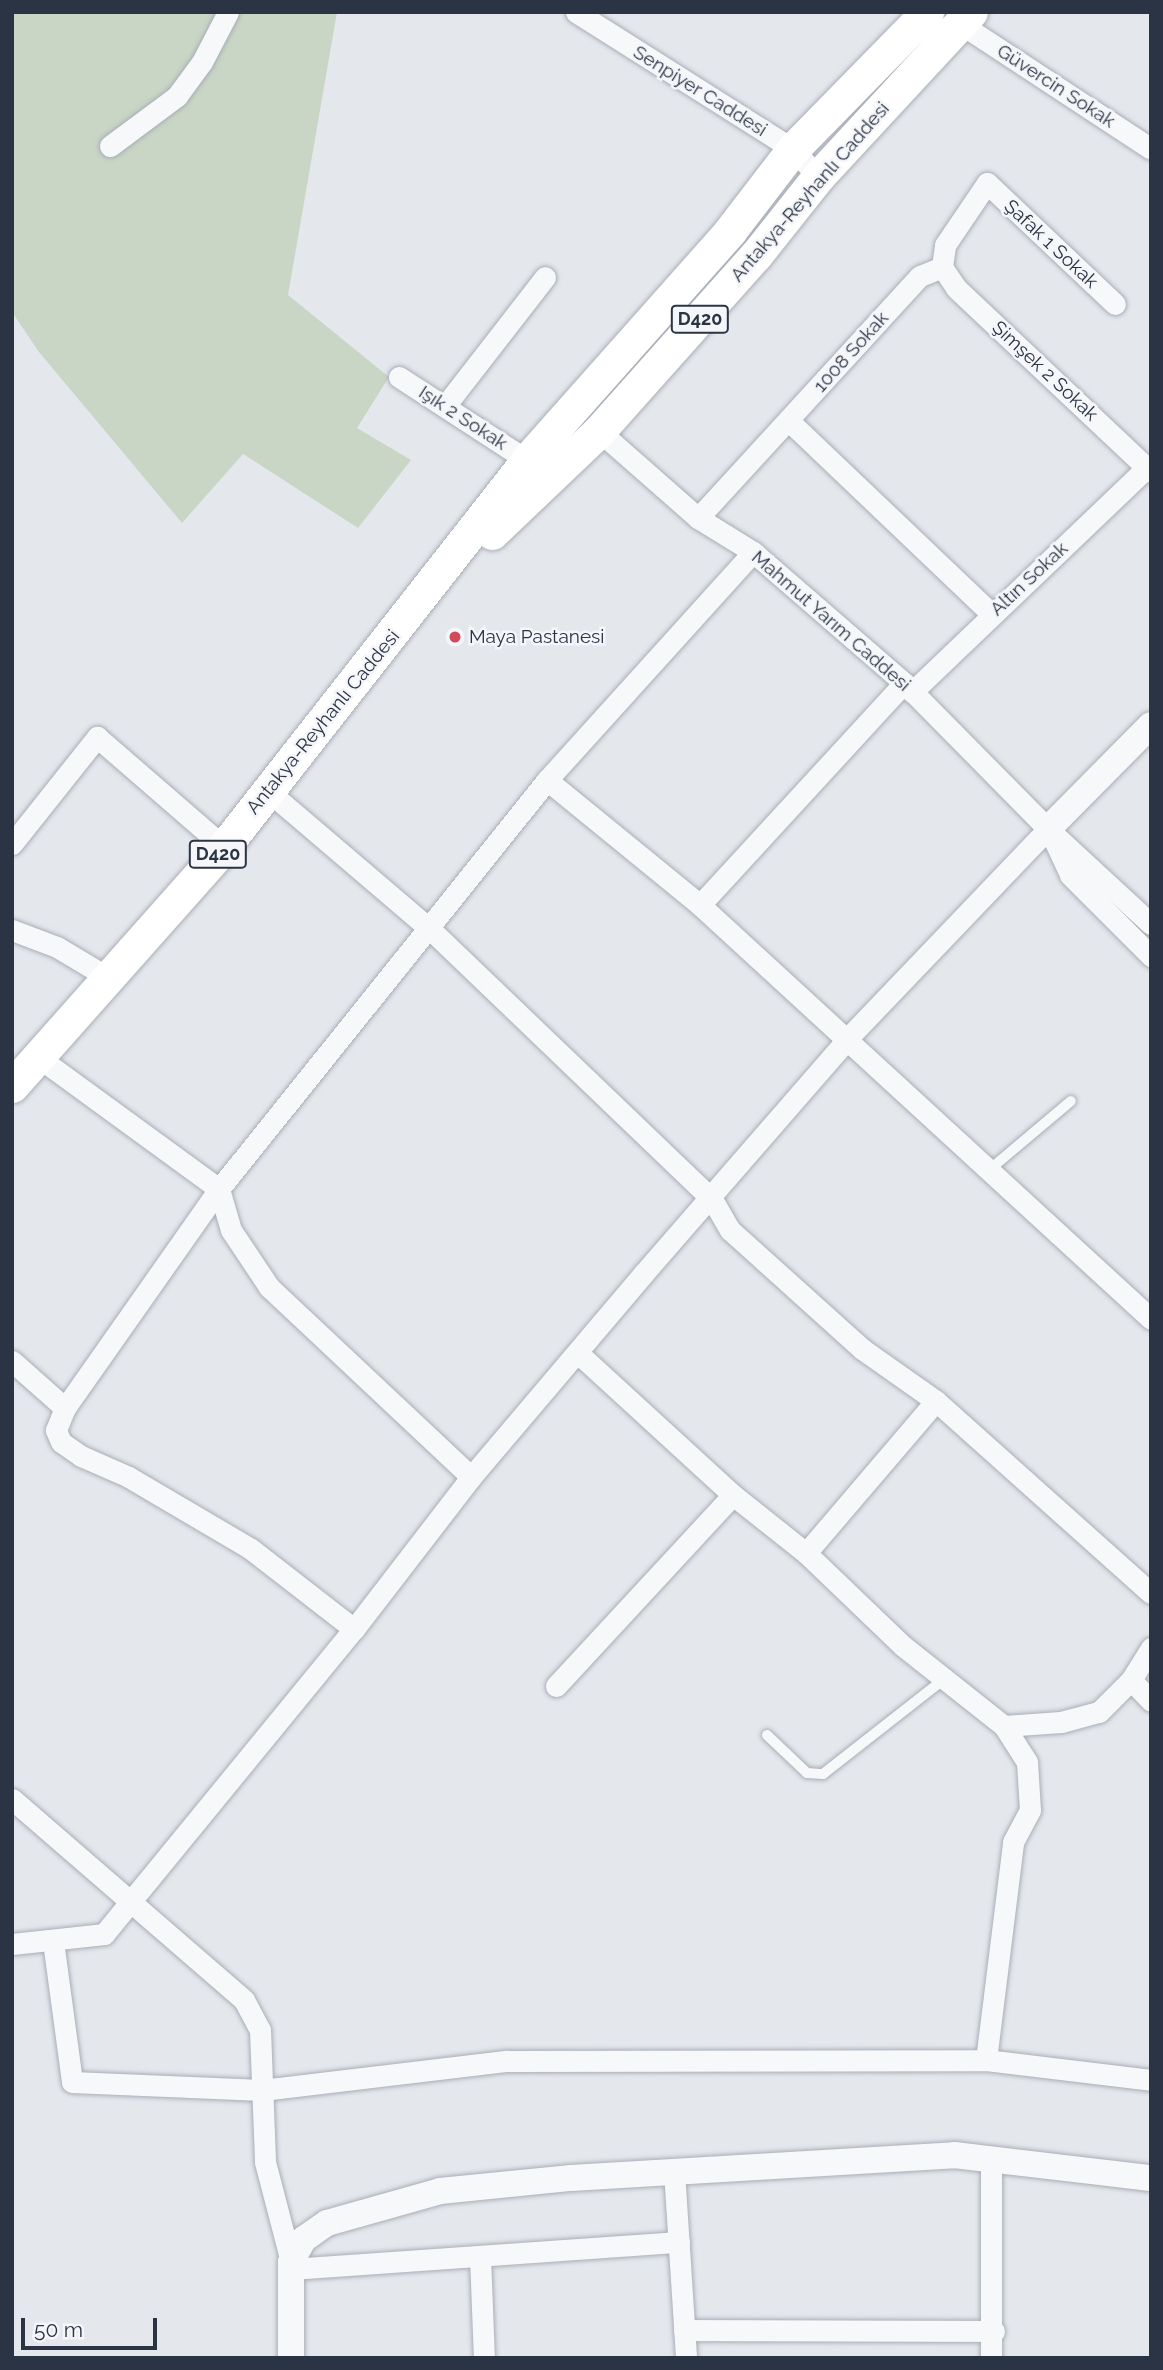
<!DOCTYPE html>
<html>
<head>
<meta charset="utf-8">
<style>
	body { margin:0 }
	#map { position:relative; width:1163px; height:2370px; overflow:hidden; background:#e4e7ec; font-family:Raleway,sans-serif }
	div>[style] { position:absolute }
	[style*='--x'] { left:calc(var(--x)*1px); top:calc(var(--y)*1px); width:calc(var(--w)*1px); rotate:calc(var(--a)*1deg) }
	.green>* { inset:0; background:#c9d6c5 }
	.roads { filter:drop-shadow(0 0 2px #a9aeb7) drop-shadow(0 0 2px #a9aeb7) }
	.service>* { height:10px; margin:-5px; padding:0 5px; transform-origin:5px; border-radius:5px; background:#f7f8fa }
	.minor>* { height:21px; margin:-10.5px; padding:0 10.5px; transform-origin:10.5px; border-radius:10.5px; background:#f7f8fa }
	.tertiary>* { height:26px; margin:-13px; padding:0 13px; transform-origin:13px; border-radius:13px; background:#f7f8fa }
	.primary>* { height:33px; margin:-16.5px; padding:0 16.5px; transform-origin:16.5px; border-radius:16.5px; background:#fff }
	.dots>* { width:19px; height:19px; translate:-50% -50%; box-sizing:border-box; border:4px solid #f4f6f9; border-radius:50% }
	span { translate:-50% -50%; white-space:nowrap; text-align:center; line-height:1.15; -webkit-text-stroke:5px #f4f6f9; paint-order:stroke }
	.shield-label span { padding:2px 5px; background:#f4f6f9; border:2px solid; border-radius:5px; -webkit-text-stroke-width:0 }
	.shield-label { font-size:18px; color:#2b3445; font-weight:700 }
	.street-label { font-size:19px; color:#2b3445 }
	.poi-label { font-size:19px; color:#2b3445 }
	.left { translate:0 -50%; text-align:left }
	.frame { position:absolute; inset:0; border:14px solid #2b3445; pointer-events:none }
	.scale { position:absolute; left:21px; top:2318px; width:136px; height:32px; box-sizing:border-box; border:4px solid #2b3445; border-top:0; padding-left:9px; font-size:21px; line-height:24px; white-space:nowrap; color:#2b3445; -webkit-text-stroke:5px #f4f6f9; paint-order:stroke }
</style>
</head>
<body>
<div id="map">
	<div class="green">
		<div style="clip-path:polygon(12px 12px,337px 12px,288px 295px,389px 377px,357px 428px,411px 460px,358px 528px,243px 454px,182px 523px,39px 352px,12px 312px)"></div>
	</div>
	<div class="roads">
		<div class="service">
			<div style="--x:989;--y:1170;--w:107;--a:-40.1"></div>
			<div style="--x:767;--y:1735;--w:55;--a:43.5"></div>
			<div style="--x:807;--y:1773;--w:16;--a:4"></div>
			<div style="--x:823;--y:1774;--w:154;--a:-38.1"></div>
		</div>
		<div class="minor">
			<div style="--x:576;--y:12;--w:257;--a:32.3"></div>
			<div style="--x:793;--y:149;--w:38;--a:48"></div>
			<div style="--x:961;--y:24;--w:227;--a:33.3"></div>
			<div style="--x:110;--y:146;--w:84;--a:-36.7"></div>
			<div style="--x:177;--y:96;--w:42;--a:-53.7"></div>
			<div style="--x:202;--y:62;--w:56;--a:-62.5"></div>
			<div style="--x:942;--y:267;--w:25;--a:56"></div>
			<div style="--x:956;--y:288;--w:268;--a:43.3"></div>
			<div style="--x:399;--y:377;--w:153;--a:33"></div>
			<div style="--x:445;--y:406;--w:163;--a:-52.2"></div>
			<div style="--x:789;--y:421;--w:280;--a:43.6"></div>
			<div style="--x:599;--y:431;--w:132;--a:41.3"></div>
			<div style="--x:698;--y:518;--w:65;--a:31.7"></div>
			<div style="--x:753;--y:552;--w:200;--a:40.9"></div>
			<div style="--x:904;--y:683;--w:205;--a:45.4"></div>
			<div style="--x:1048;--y:829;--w:140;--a:42.7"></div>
			<div style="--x:698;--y:518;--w:328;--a:-47.5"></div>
			<div style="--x:920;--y:276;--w:24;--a:-22"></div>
			<div style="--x:942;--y:267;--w:22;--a:-82"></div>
			<div style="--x:945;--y:245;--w:75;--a:-55.9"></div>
			<div style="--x:987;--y:183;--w:176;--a:43.4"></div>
			<div style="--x:904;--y:683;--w:301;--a:132.6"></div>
			<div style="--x:700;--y:905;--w:612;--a:42.55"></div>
			<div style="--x:912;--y:692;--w:324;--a:-43.7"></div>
			<div style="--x:547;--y:780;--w:198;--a:39.2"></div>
			<div style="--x:267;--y:790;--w:214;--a:40.5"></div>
			<div style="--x:430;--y:929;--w:390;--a:43.8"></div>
			<div style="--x:712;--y:1199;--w:36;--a:60"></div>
			<div style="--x:730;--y:1230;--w:178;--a:42"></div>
			<div style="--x:862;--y:1349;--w:90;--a:35.1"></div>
			<div style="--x:936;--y:1401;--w:288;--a:41.8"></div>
			<div style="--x:1054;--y:840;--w:38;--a:65"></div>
			<div style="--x:1070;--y:875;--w:115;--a:45"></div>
			<div style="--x:12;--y:844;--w:137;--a:-51.5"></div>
			<div style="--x:97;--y:737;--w:168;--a:40.9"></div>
			<div style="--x:12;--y:930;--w:48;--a:20.7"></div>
			<div style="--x:57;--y:947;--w:58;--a:31"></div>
			<div style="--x:38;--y:1057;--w:224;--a:36.1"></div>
			<div style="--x:219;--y:1189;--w:43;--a:73.7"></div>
			<div style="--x:231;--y:1230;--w:69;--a:56.3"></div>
			<div style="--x:269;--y:1287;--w:277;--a:43.2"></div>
			<div style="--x:578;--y:1353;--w:210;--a:42.5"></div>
			<div style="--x:733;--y:1495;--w:93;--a:38.5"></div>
			<div style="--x:806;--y:1553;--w:134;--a:43.8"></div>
			<div style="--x:903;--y:1646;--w:129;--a:38.4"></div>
			<div style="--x:1004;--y:1726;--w:57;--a:-4"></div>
			<div style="--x:1061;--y:1722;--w:39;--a:-15"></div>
			<div style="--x:1099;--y:1712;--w:45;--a:-45"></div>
			<div style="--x:1131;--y:1680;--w:38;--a:-58"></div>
			<div style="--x:12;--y:1361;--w:71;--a:41.6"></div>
			<div style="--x:806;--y:1553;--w:200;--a:-49.5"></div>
			<div style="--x:354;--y:1629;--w:130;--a:-142.2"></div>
			<div style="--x:251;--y:1549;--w:142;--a:-149.5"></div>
			<div style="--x:129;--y:1477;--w:52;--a:-156.4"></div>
			<div style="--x:81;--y:1456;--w:24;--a:-145"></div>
			<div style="--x:61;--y:1442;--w:13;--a:-113"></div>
			<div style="--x:56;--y:1430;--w:24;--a:-68"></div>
			<div style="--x:65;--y:1408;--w:268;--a:-54.9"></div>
			<div style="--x:219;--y:1189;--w:524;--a:-51.27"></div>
			<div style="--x:547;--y:780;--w:307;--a:-47.9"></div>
			<div style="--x:1131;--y:1680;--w:29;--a:46"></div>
			<div style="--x:556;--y:1686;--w:260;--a:-47.2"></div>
			<div style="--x:12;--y:1799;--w:307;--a:40.9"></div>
			<div style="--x:244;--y:2000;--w:34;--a:62"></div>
			<div style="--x:260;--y:2030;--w:132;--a:87.8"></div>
			<div style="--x:265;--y:2162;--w:103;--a:75.4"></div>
			<div style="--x:53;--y:1941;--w:142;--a:82.3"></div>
			<div style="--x:72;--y:2082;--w:190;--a:2.4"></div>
			<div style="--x:262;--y:2090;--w:247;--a:-6.8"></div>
			<div style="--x:507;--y:2061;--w:479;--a:-0.1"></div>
			<div style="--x:986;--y:2060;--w:166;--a:6.9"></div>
			<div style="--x:12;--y:1944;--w:93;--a:-6.2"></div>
			<div style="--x:104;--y:1934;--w:394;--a:-50.7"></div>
			<div style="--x:354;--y:1629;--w:192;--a:-52.4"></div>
			<div style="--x:471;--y:1477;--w:267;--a:-49.7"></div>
			<div style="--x:644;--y:1273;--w:311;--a:-49"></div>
			<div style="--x:848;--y:1038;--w:289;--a:-46.3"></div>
			<div style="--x:986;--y:2060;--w:220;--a:-82.9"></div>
			<div style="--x:1013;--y:1842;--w:36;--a:-62"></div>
			<div style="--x:1030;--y:1810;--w:48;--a:-93.6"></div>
			<div style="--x:1027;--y:1762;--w:43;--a:-122.6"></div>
			<div style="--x:991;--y:2161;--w:197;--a:90"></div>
			<div style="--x:674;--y:2171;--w:187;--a:86.3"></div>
			<div style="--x:480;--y:2256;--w:102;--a:87.8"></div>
			<div style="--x:291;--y:2269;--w:389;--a:-4"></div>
			<div style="--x:684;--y:2330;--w:310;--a:0.2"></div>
		</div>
		<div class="tertiary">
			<div style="--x:1048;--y:829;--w:146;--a:-45.3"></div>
			<div style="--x:291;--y:2358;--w:96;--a:-90"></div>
			<div style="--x:291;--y:2262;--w:26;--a:-61"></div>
			<div style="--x:304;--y:2239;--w:28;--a:-35"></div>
			<div style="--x:327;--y:2223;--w:117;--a:-15.8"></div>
			<div style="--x:440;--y:2191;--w:132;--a:-5.7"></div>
			<div style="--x:571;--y:2178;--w:384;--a:-3.4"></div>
			<div style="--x:954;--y:2155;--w:198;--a:6.7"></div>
		</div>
		<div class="primary">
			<div style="--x:492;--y:533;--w:148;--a:-43.6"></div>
			<div style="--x:599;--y:431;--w:236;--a:-48.3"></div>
			<div style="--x:756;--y:255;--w:100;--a:-51.5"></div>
			<div style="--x:818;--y:177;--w:225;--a:-47.2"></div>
			<div style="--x:12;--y:1086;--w:319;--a:-48.4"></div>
			<div style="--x:224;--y:847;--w:492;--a:-51.9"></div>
			<div style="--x:527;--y:460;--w:306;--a:-48.4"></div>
			<div style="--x:730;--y:231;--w:103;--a:-52.5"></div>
			<div style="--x:793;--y:149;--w:192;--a:-45.6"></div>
		</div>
	</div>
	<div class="dots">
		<div style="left:455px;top:637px;background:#d1495b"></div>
	</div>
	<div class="shield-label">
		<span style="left:700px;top:319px">D420</span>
		<span style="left:218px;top:854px">D420</span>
	</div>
	<div class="street-label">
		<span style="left:1056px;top:86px;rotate:33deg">Güvercin Sokak</span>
		<span style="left:700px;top:91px;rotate:32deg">Senpiyer Caddesi</span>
		<span style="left:810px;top:192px;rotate:-49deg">Antakya-Reyhanlı Caddesi</span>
		<span style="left:1051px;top:244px;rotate:43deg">Şafak 1 Sokak</span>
		<span style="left:851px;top:352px;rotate:-48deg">1008 Sokak</span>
		<span style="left:1045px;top:371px;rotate:43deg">Şimşek 2 Sokak</span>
		<span style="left:463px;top:418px;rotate:33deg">Işık 2 Sokak</span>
		<span style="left:1029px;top:579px;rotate:-43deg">Altın Sokak</span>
		<span style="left:831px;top:621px;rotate:41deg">Mahmut Yarım Caddesi</span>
		<span style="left:323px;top:722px;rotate:-51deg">Antakya-Reyhanlı Caddesi</span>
	</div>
	<div class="poi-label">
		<span class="left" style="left:469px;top:637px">Maya Pastanesi</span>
	</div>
	<div class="frame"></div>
	<div class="scale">50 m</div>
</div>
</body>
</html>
